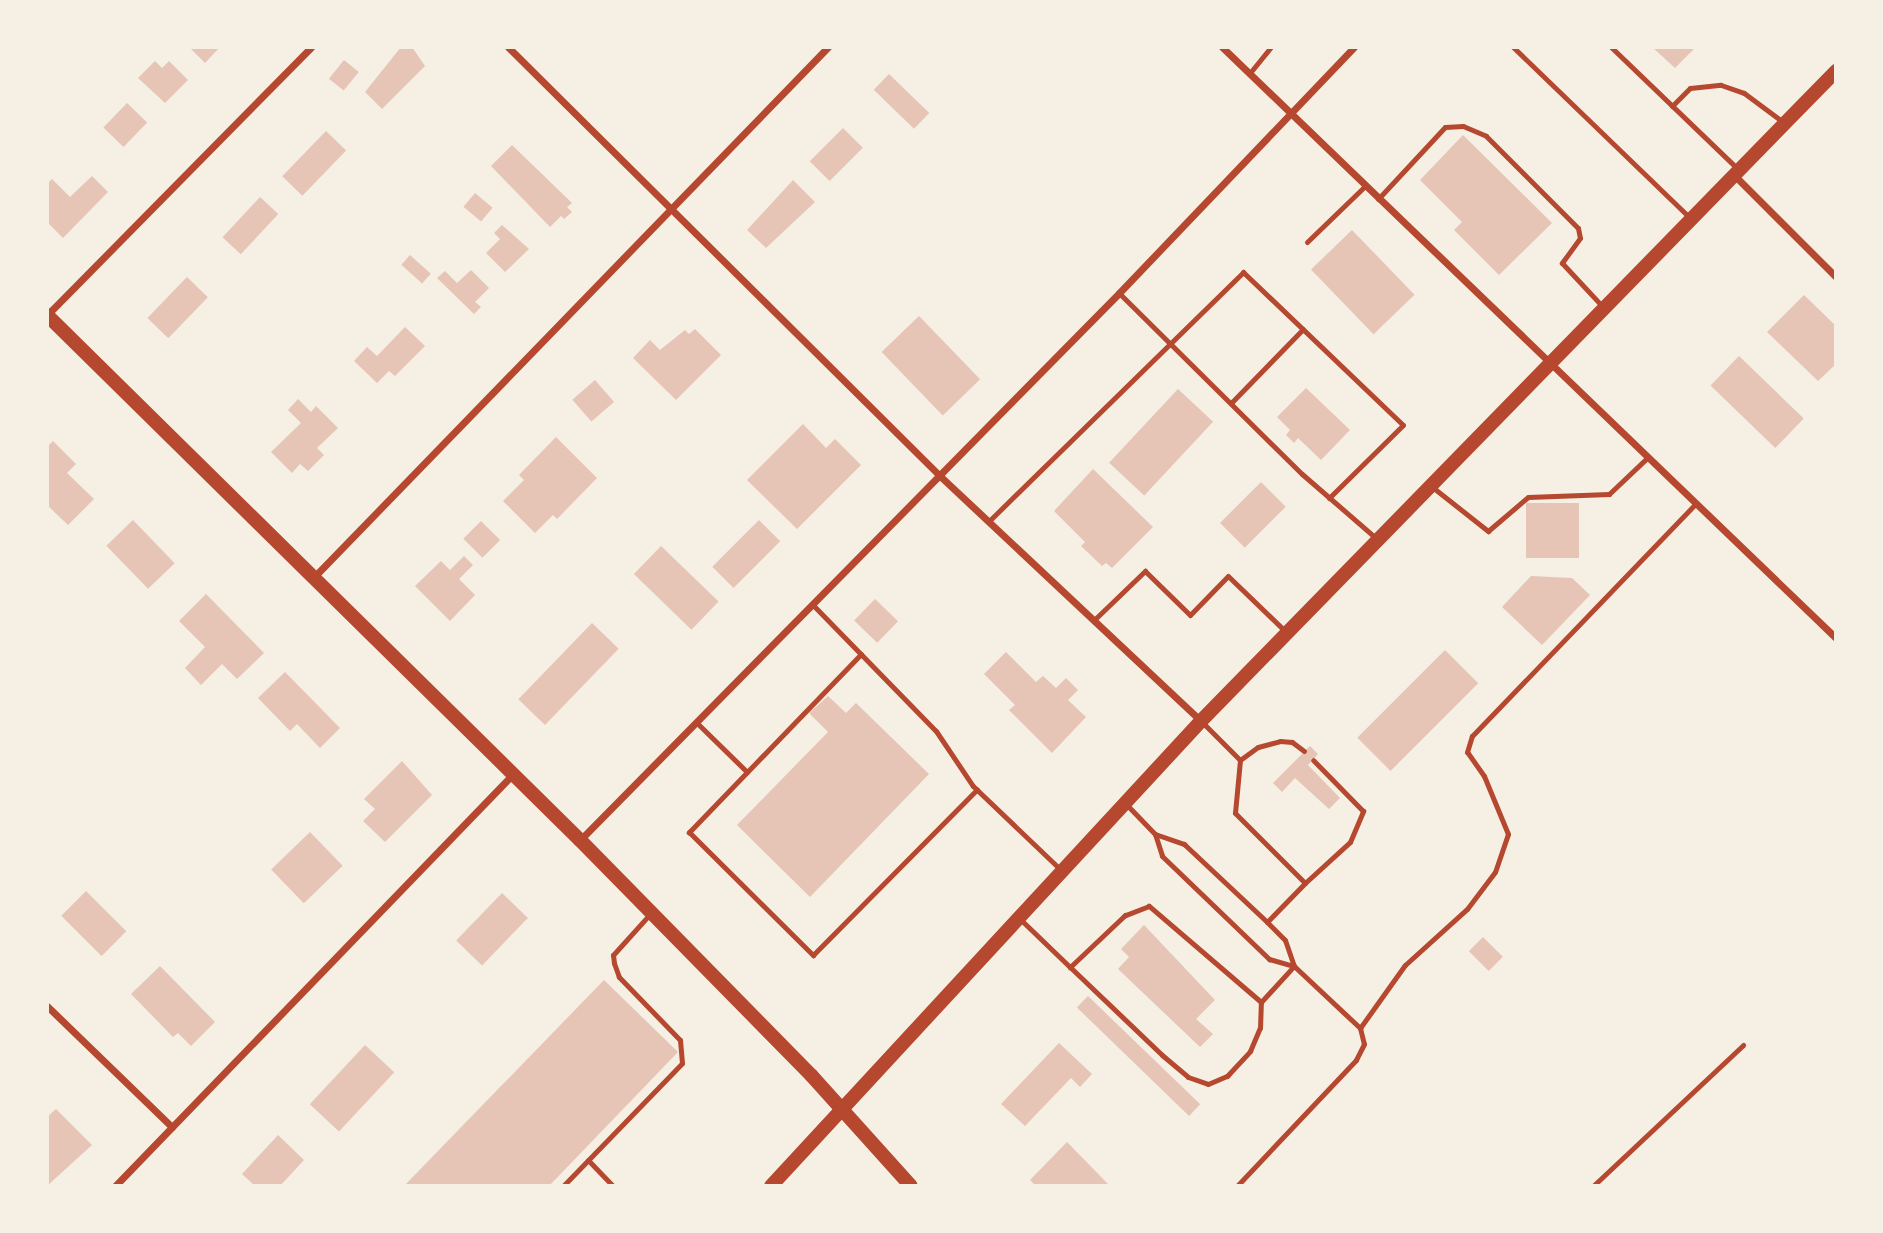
<!DOCTYPE html>
<html>
<head>
<meta charset="utf-8">
<style>
	body { margin:0 }
	#map { position:relative; width:1883px; height:1233px; overflow:hidden; background:#f6efe4; font-family:"DM Sans",sans-serif }
	div>[style] { position:absolute }
	[style*='--x'] { left:calc(var(--x)*1px); top:calc(var(--y)*1px); width:calc(var(--w)*1px); rotate:calc(var(--a)*1deg) }
	.building>* { inset:0; background:#e6c5b7; transform-origin:0 0 }
	.service>* { height:5px; margin:-2.5px; padding:0 2.5px; transform-origin:2.5px; border-radius:2.5px; background:#b5482f }
	.minor>* { height:7px; margin:-3.5px; padding:0 3.5px; transform-origin:3.5px; border-radius:3.5px; background:#b5482f }
	.secondary>* { height:14px; margin:-7px; padding:0 7px; transform-origin:7px; border-radius:7px; background:#b5482f }
	span { translate:-50% -50%; white-space:nowrap; text-align:center; line-height:1.15; -webkit-text-stroke:7px #f6efe4; paint-order:stroke }
	.frame { position:absolute; inset:0; border:49px solid #f6efe4; pointer-events:none }
</style>
</head>
<body>
<div id="map">
	<div class="building">
		<div style="clip-path:polygon(189px 47px,220px 47px,205px 63px)"></div>
		<div style="clip-path:polygon(401px 47px,412px 47px,425px 66px,382px 109px,365px 92px)"></div>
		<div style="clip-path:polygon(1652px 47px,1696px 47px,1675px 68px)"></div>
		<div style="left:344px;top:60px;width:19px;height:24px;rotate:39deg"></div>
		<div style="clip-path:polygon(155px 61px,162px 68px,169px 61px,188px 80px,165px 103px,138px 78px)"></div>
		<div style="left:889px;top:74px;width:56px;height:22px;rotate:44deg"></div>
		<div style="left:127px;top:103px;width:28px;height:34px;rotate:44deg"></div>
		<div style="left:843px;top:128px;width:28px;height:47px;rotate:45deg"></div>
		<div style="left:326px;top:131px;width:28px;height:63px;rotate:44deg"></div>
		<div style="clip-path:polygon(1463px 135px,1552px 223px,1499px 275px,1454px 230px,1462px 222px,1420px 180px)"></div>
		<div style="clip-path:polygon(512px 145px,572px 203px,567px 207px,572px 212px,564px 219px,561px 216px,550px 227px,491px 166px)"></div>
		<div style="clip-path:polygon(92px 176px,108px 192px,63px 238px,47px 222px,47px 184px,52px 179px,70px 197px)"></div>
		<div style="clip-path:polygon(793px 180px,815px 202px,766px 248px,747px 230px)"></div>
		<div style="left:475px;top:193px;width:23px;height:18px;rotate:40deg"></div>
		<div style="left:260px;top:197px;width:25px;height:55px;rotate:43deg"></div>
		<div style="clip-path:polygon(502px 225px,529px 249px,505px 272px,486px 253px,500px 239px,494px 233px)"></div>
		<div style="left:1352px;top:230px;width:90px;height:57px;rotate:46deg"></div>
		<div style="left:410px;top:255px;width:28px;height:13px;rotate:42deg"></div>
		<div style="clip-path:polygon(471px 270px,489px 288px,475px 302px,481px 307px,474px 314px,437px 278px,445px 271px,457px 283px)"></div>
		<div style="left:187px;top:277px;width:29px;height:57px;rotate:44deg"></div>
		<div style="clip-path:polygon(1804px 295px,1836px 326px,1836px 364px,1818px 381px,1767px 332px)"></div>
		<div style="left:919px;top:316px;width:88px;height:52px;rotate:46deg"></div>
		<div style="clip-path:polygon(405px 327px,425px 346px,395px 376px,389px 371px,377px 383px,354px 361px,367px 347px,377px 356px)"></div>
		<div style="clip-path:polygon(695px 329px,721px 355px,676px 400px,633px 358px,650px 340px,660px 350px,685px 330px,689px 334px)"></div>
		<div style="left:1739px;top:356px;width:90px;height:41px;rotate:44deg"></div>
		<div style="left:595px;top:380px;width:29px;height:30px;rotate:49deg"></div>
		<div style="clip-path:polygon(1306px 388px,1350px 430px,1321px 460px,1298px 438px,1294px 443px,1286px 435px,1290px 430px,1277px 417px)"></div>
		<div style="left:1178px;top:389px;width:48px;height:101px;rotate:43deg"></div>
		<div style="clip-path:polygon(298px 399px,311px 412px,316px 406px,338px 428px,317px 448px,324px 455px,308px 471px,300px 464px,292px 473px,271px 452px,301px 423px,288px 410px)"></div>
		<div style="clip-path:polygon(803px 424px,826px 448px,835px 439px,861px 465px,797px 529px,747px 480px)"></div>
		<div style="clip-path:polygon(556px 437px,597px 478px,557px 519px,553px 515px,535px 533px,503px 501px,524px 480px,519px 475px)"></div>
		<div style="clip-path:polygon(53px 441px,76px 464px,67px 473px,94px 499px,68px 525px,47px 505px,47px 447px)"></div>
		<div style="clip-path:polygon(1093px 469px,1153px 527px,1112px 568px,1106px 563px,1102px 566px,1081px 546px,1085px 542px,1054px 511px)"></div>
		<div style="left:1261px;top:482px;width:35px;height:58px;rotate:45deg"></div>
		<div style="left:1526px;top:503px;width:53px;height:55px"></div>
		<div style="left:133px;top:520px;width:60px;height:37px;rotate:46deg"></div>
		<div style="left:759px;top:520px;width:30px;height:66px;rotate:45deg"></div>
		<div style="left:481px;top:521px;width:27px;height:25px;rotate:45deg"></div>
		<div style="left:661px;top:546px;width:80px;height:39px;rotate:44deg"></div>
		<div style="clip-path:polygon(464px 556px,473px 565px,459px 579px,475px 595px,450px 621px,415px 586px,441px 561px,450px 570px)"></div>
		<div style="clip-path:polygon(1531px 576px,1572px 578px,1590px 595px,1542px 645px,1502px 607px)"></div>
		<div style="clip-path:polygon(206px 594px,264px 653px,237px 679px,222px 664px,201px 685px,185px 668px,205px 647px,179px 621px)"></div>
		<div style="left:875px;top:599px;width:32px;height:30px;rotate:44deg"></div>
		<div style="left:592px;top:623px;width:37px;height:106px;rotate:44deg"></div>
		<div style="left:1445px;top:650px;width:47px;height:124px;rotate:45deg"></div>
		<div style="clip-path:polygon(1006px 652px,1036px 682px,1043px 676px,1056px 688px,1066px 678px,1078px 690px,1068px 700px,1086px 717px,1052px 753px,1009px 710px,1015px 705px,984px 674px)"></div>
		<div style="clip-path:polygon(285px 672px,340px 728px,320px 748px,297px 724px,290px 731px,258px 698px)"></div>
		<div style="clip-path:polygon(828px 696px,846px 713px,856px 703px,929px 774px,810px 897px,737px 825px,828px 732px,809px 713px)"></div>
		<div style="clip-path:polygon(1310px 746px,1318px 754px,1308px 765px,1340px 798px,1329px 809px,1295px 778px,1282px 792px,1273px 783px)"></div>
		<div style="clip-path:polygon(402px 761px,432px 795px,385px 842px,363px 821px,375px 809px,364px 799px)"></div>
		<div style="left:310px;top:832px;width:47px;height:54px;rotate:46deg"></div>
		<div style="left:86px;top:891px;width:57px;height:35px;rotate:45deg"></div>
		<div style="left:502px;top:893px;width:36px;height:66px;rotate:44deg"></div>
		<div style="clip-path:polygon(1144px 925px,1215px 1000px,1196px 1019px,1213px 1034px,1200px 1047px,1118px 969px,1129px 957px,1121px 949px)"></div>
		<div style="left:1483px;top:937px;width:28px;height:20px;rotate:45deg"></div>
		<div style="clip-path:polygon(160px 966px,215px 1022px,191px 1046px,178px 1033px,173px 1037px,131px 994px)"></div>
		<div style="clip-path:polygon(604px 980px,678px 1052px,549px 1186px,404px 1186px)"></div>
		<div style="left:1088px;top:996px;width:156px;height:16px;rotate:44deg"></div>
		<div style="clip-path:polygon(1059px 1043px,1092px 1074px,1080px 1087px,1071px 1078px,1025px 1126px,1001px 1104px)"></div>
		<div style="left:365px;top:1045px;width:40px;height:81px;rotate:43deg"></div>
		<div style="clip-path:polygon(56px 1109px,92px 1145px,47px 1186px,47px 1117px)"></div>
		<div style="clip-path:polygon(278px 1135px,304px 1160px,280px 1186px,255px 1186px,242px 1174px)"></div>
		<div style="clip-path:polygon(1067px 1142px,1110px 1186px,1036px 1186px,1030px 1180px)"></div>
	</div>
	<div class="service">
		<div style="--x:1513;--y:47;--w:248;--a:44"></div>
		<div style="--x:1611;--y:47;--w:178;--a:43.9"></div>
		<div style="--x:1249;--y:74;--w:35;--a:-51"></div>
		<div style="--x:1672;--y:106;--w:25;--a:-45"></div>
		<div style="--x:1690;--y:88;--w:31;--a:-6"></div>
		<div style="--x:1721;--y:85;--w:24;--a:19"></div>
		<div style="--x:1744;--y:93;--w:49;--a:36.6"></div>
		<div style="--x:1378;--y:199;--w:98;--a:-47.1"></div>
		<div style="--x:1445;--y:127;--w:18;--a:-3"></div>
		<div style="--x:1463;--y:126;--w:25;--a:23"></div>
		<div style="--x:1486;--y:136;--w:130;--a:45"></div>
		<div style="--x:1578;--y:228;--w:10;--a:79"></div>
		<div style="--x:1580;--y:238;--w:31;--a:126"></div>
		<div style="--x:1562;--y:263;--w:62;--a:47"></div>
		<div style="--x:1307;--y:242;--w:81;--a:-44"></div>
		<div style="--x:1119;--y:293;--w:257;--a:44.7"></div>
		<div style="--x:1302;--y:474;--w:99;--a:40.9"></div>
		<div style="--x:1231;--y:403;--w:103;--a:-45.8"></div>
		<div style="--x:1431;--y:486;--w:73;--a:38.3"></div>
		<div style="--x:1488;--y:531;--w:52;--a:-40.4"></div>
		<div style="--x:1528;--y:497;--w:81;--a:-2.1"></div>
		<div style="--x:1609;--y:494;--w:54;--a:-43.5"></div>
		<div style="--x:989;--y:521;--w:356;--a:-44.4"></div>
		<div style="--x:1243;--y:272;--w:221;--a:43.7"></div>
		<div style="--x:1403;--y:425;--w:104;--a:135.4"></div>
		<div style="--x:812;--y:604;--w:177;--a:45.7"></div>
		<div style="--x:936;--y:731;--w:66;--a:56.1"></div>
		<div style="--x:973;--y:786;--w:122;--a:43.7"></div>
		<div style="--x:1094;--y:620;--w:71;--a:-43.9"></div>
		<div style="--x:1145;--y:571;--w:63;--a:44.4"></div>
		<div style="--x:1190;--y:615;--w:54;--a:-45.7"></div>
		<div style="--x:1228;--y:576;--w:79;--a:44"></div>
		<div style="--x:861;--y:654;--w:248;--a:134"></div>
		<div style="--x:689;--y:832;--w:175;--a:44.8"></div>
		<div style="--x:813;--y:955;--w:233;--a:-45.3"></div>
		<div style="--x:697;--y:723;--w:70;--a:44.4"></div>
		<div style="--x:1203;--y:723;--w:52;--a:45"></div>
		<div style="--x:1240;--y:760;--w:53;--a:95.4"></div>
		<div style="--x:1235;--y:813;--w:99;--a:45"></div>
		<div style="--x:1305;--y:883;--w:54;--a:134.3"></div>
		<div style="--x:1240;--y:760;--w:22;--a:-36"></div>
		<div style="--x:1258;--y:747;--w:23;--a:-15"></div>
		<div style="--x:1280;--y:741;--w:12;--a:5"></div>
		<div style="--x:1292;--y:742;--w:15;--a:37"></div>
		<div style="--x:1126;--y:804;--w:42;--a:46"></div>
		<div style="--x:1155;--y:834;--w:31;--a:19"></div>
		<div style="--x:1184;--y:844;--w:114;--a:43.2"></div>
		<div style="--x:1267;--y:922;--w:25;--a:45"></div>
		<div style="--x:1285;--y:940;--w:28;--a:71"></div>
		<div style="--x:1155;--y:834;--w:23;--a:72"></div>
		<div style="--x:1162;--y:856;--w:149;--a:43.9"></div>
		<div style="--x:1269;--y:959;--w:26;--a:16"></div>
		<div style="--x:1294;--y:966;--w:91;--a:43.2"></div>
		<div style="--x:1360;--y:1028;--w:16;--a:76"></div>
		<div style="--x:1364;--y:1044;--w:18;--a:117"></div>
		<div style="--x:1356;--y:1060;--w:173;--a:133.4"></div>
		<div style="--x:1305;--y:883;--w:61;--a:-42.3"></div>
		<div style="--x:1350;--y:842;--w:34;--a:-67"></div>
		<div style="--x:1363;--y:811;--w:71;--a:-134.4"></div>
		<div style="--x:1019;--y:918;--w:71;--a:43.9"></div>
		<div style="--x:1070;--y:967;--w:127;--a:43.7"></div>
		<div style="--x:1162;--y:1055;--w:34;--a:40"></div>
		<div style="--x:1188;--y:1077;--w:21;--a:19"></div>
		<div style="--x:1208;--y:1084;--w:21;--a:-23"></div>
		<div style="--x:1227;--y:1076;--w:34;--a:-47"></div>
		<div style="--x:1250;--y:1051;--w:25;--a:-67"></div>
		<div style="--x:1260;--y:1028;--w:26;--a:-88"></div>
		<div style="--x:1261;--y:1002;--w:148;--a:-139.4"></div>
		<div style="--x:1149;--y:906;--w:26;--a:159"></div>
		<div style="--x:1125;--y:915;--w:76;--a:136.6"></div>
		<div style="--x:1261;--y:1002;--w:49;--a:-47.5"></div>
		<div style="--x:1360;--y:1028;--w:77;--a:-54.5"></div>
		<div style="--x:1405;--y:965;--w:84;--a:-42.1"></div>
		<div style="--x:1467;--y:909;--w:46;--a:-52.9"></div>
		<div style="--x:1495;--y:872;--w:40;--a:-71.1"></div>
		<div style="--x:1508;--y:834;--w:63;--a:-112.5"></div>
		<div style="--x:1484;--y:776;--w:29;--a:-125"></div>
		<div style="--x:1467;--y:752;--w:17;--a:-73"></div>
		<div style="--x:1472;--y:736;--w:323;--a:-46.1"></div>
		<div style="--x:588;--y:1160;--w:36;--a:46"></div>
		<div style="--x:563;--y:1186;--w:171;--a:-45.9"></div>
		<div style="--x:682;--y:1063;--w:23;--a:-95"></div>
		<div style="--x:680;--y:1040;--w:88;--a:-134.1"></div>
		<div style="--x:619;--y:977;--w:15;--a:-110"></div>
		<div style="--x:614;--y:963;--w:8;--a:-97"></div>
		<div style="--x:613;--y:955;--w:55;--a:-47.9"></div>
		<div style="--x:1593;--y:1186;--w:206;--a:-43.2"></div>
	</div>
	<div class="minor">
		<div style="--x:508;--y:47;--w:609;--a:44.8"></div>
		<div style="--x:940;--y:476;--w:358;--a:43.2"></div>
		<div style="--x:1222;--y:47;--w:852;--a:43.91"></div>
		<div style="--x:1734;--y:175;--w:144;--a:45"></div>
		<div style="--x:47;--y:315;--w:376;--a:-45.4"></div>
		<div style="--x:313;--y:578;--w:740;--a:-45.88"></div>
		<div style="--x:580;--y:840;--w:768;--a:-45.42"></div>
		<div style="--x:1119;--y:293;--w:340;--a:-46.3"></div>
		<div style="--x:47;--y:1006;--w:174;--a:44.1"></div>
		<div style="--x:115;--y:1186;--w:573;--a:-45.99"></div>
	</div>
	<div class="secondary">
		<div style="--x:47;--y:315;--w:748;--a:44.57"></div>
		<div style="--x:580;--y:840;--w:330;--a:45.5"></div>
		<div style="--x:811;--y:1075;--w:149;--a:48"></div>
		<div style="--x:771;--y:1186;--w:633;--a:-47.24"></div>
		<div style="--x:1201;--y:721;--w:909;--a:-45.67"></div>
	</div>
	<div class="frame"></div>
</div>
</body>
</html>
